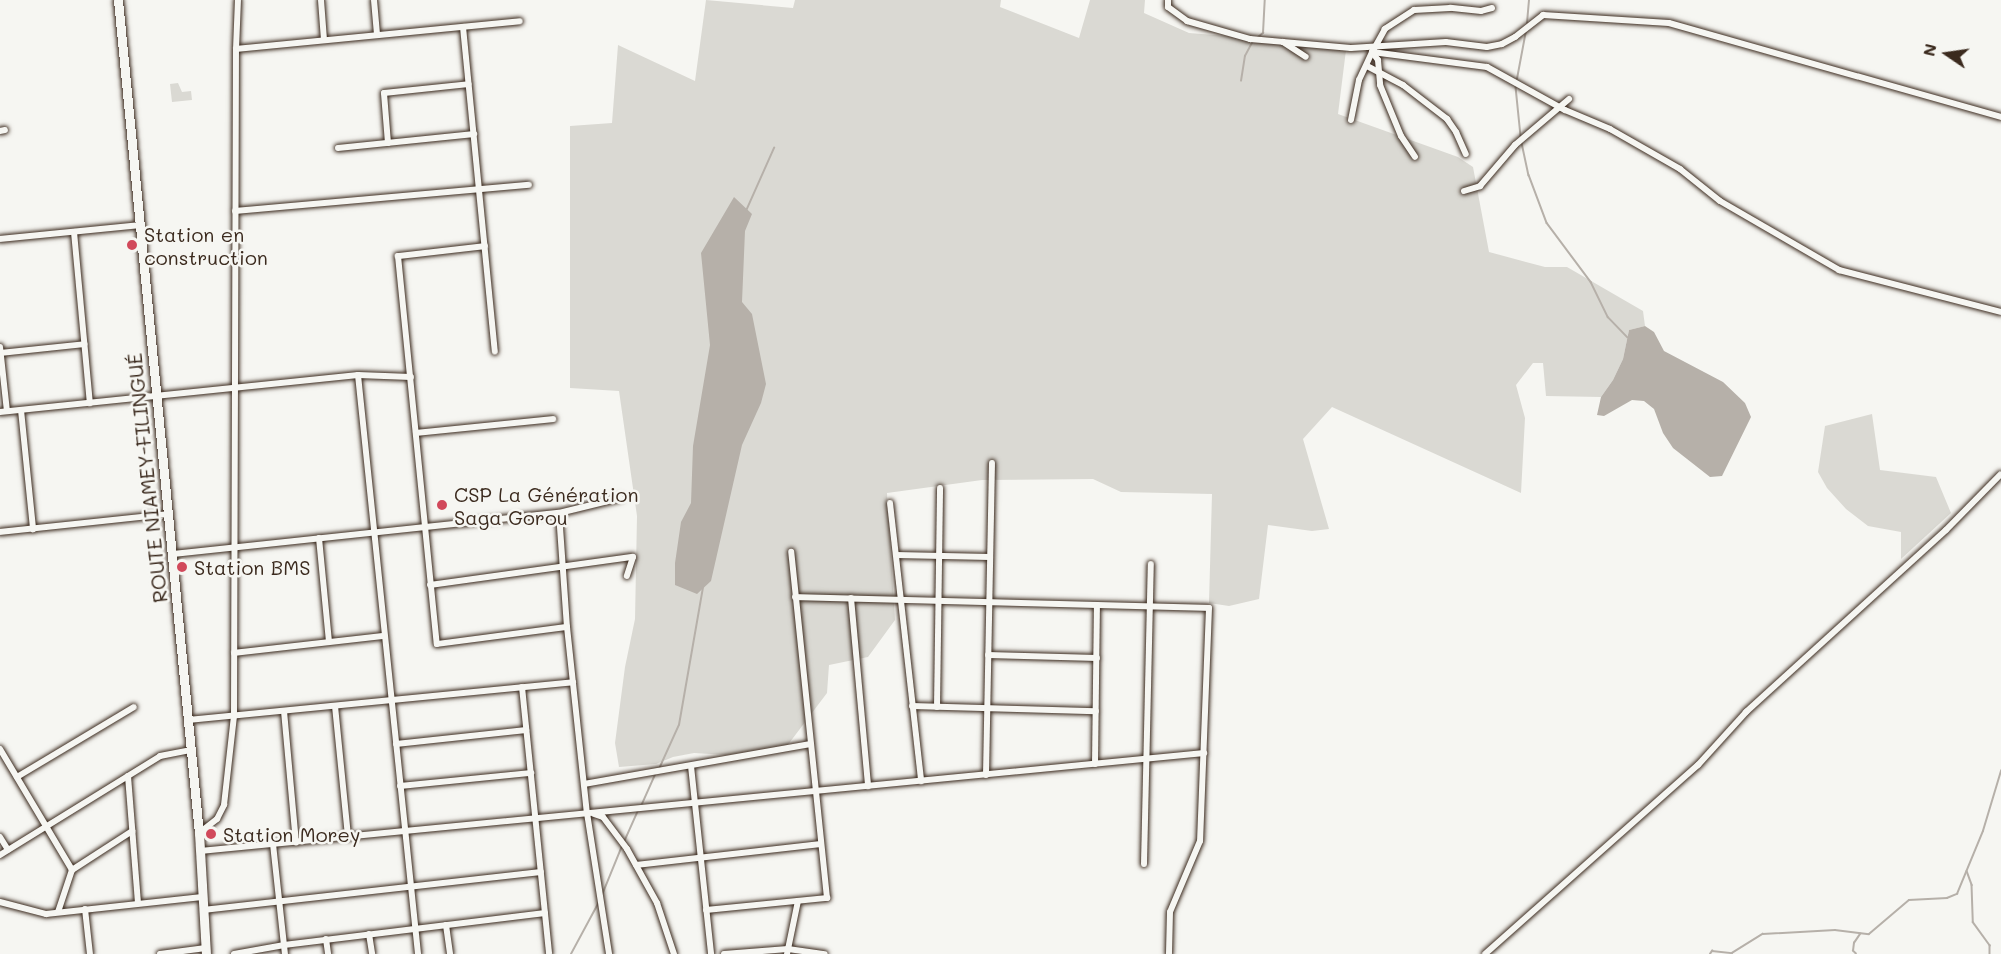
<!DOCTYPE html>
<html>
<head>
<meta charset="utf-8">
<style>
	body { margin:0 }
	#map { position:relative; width:2001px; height:954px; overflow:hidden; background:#f6f6f2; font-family:Mali,sans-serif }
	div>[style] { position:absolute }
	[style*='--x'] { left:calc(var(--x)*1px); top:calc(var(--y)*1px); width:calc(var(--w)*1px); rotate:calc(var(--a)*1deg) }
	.green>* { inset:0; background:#dad9d3 }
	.water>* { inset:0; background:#b6b0a9 }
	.stream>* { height:1.5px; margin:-0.75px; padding:0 0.75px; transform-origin:0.75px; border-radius:0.75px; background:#b6b0a9 }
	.roads { filter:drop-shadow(0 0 2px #3b2a1e) drop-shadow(0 0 2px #3b2a1e) }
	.minor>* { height:6px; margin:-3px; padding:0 3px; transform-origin:3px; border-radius:3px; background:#f6f6f2 }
	.primary>* { height:9px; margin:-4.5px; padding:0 4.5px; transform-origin:4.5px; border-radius:4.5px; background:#f6f6f2 }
	.dots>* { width:16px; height:16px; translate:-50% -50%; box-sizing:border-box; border:3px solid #f6f6f2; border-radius:50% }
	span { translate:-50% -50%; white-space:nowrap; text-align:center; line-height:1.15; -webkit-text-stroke:5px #f6f6f2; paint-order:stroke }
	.poi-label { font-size:20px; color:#3b2a1e }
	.left { translate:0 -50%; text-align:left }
	.street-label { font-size:20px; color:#3b2a1e }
	.north { position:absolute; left:1917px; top:24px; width:60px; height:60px; -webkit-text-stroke:4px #f6f6f2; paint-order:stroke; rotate:283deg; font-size:16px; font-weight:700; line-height:24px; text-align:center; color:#3b2a1e }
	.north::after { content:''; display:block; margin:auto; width:21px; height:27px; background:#3b2a1e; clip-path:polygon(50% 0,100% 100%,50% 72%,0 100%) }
</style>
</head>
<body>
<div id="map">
	<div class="green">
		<div style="clip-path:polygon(706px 0,793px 8px,795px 0,1001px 0,1000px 7px,1079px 38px,1090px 0,1145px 0,1144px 13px,1189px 33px,1293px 41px,1346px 50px,1338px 114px,1458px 157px,1473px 167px,1489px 252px,1545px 267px,1567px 267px,1643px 311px,1645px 326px,1629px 330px,1623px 359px,1613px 380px,1601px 397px,1546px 396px,1543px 363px,1533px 363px,1516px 385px,1525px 418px,1521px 493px,1332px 407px,1303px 439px,1329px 529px,1312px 531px,1268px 525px,1259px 599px,1229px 606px,1209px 603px,1212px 494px,1121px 492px,1093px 479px,982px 480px,887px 493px,895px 620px,868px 657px,829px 665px,827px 693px,787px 746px,727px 755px,694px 753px,673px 757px,656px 764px,619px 767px,615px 743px,625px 667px,635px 619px,637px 516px,619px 391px,570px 388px,570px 126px,612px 123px,618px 45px,695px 81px)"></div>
		<div style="clip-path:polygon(178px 83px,182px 92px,191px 91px,192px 100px,172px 102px,170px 84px)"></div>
		<div style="clip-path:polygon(1872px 414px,1880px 470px,1936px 477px,1951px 513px,1901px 559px,1901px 532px,1868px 526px,1846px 509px,1827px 488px,1818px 472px,1825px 426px)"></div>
	</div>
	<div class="water">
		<div style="clip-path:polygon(734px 197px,752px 214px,745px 231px,742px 302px,752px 314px,766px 384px,761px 403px,742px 445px,711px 581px,697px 594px,675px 585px,675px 563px,681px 522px,691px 503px,693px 446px,710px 345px,701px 253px)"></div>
		<div style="clip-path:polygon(1645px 326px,1654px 332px,1664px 351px,1723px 382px,1745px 403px,1751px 417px,1722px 476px,1710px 477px,1673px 448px,1663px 433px,1654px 409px,1644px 401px,1632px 400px,1604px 416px,1597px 415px,1601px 397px,1613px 380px,1623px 359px,1629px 330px)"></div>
	</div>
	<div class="stream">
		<div style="--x:1527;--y:23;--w:23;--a:-85"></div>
		<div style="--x:1257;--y:38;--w:8;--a:-40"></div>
		<div style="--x:1263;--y:33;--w:33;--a:-87"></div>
		<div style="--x:1517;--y:79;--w:49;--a:-79.4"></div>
		<div style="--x:1241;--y:81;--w:25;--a:-81"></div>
		<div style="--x:1245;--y:56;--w:17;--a:-62"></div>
		<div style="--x:1516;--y:87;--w:49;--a:84.2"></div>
		<div style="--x:1522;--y:143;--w:33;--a:78"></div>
		<div style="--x:1529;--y:175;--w:51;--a:69.4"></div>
		<div style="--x:1547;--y:223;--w:74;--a:53.3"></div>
		<div style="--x:1591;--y:282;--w:39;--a:64"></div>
		<div style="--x:1608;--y:317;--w:28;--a:46"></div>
		<div style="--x:746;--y:211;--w:69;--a:-66"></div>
		<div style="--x:659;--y:769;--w:48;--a:-65.6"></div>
		<div style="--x:679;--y:725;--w:139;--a:-80.1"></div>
		<div style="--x:642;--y:804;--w:34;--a:-66"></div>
		<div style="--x:624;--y:842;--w:34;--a:-66"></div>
		<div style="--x:1967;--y:871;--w:15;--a:70"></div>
		<div style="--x:1972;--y:885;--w:37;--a:88"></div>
		<div style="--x:1973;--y:922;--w:29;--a:54"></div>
		<div style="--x:1990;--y:945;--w:9;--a:90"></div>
		<div style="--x:602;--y:895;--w:53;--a:-67.8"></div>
		<div style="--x:571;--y:954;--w:59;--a:-61.7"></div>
		<div style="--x:1710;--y:954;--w:4;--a:-56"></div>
		<div style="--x:1712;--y:951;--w:20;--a:6"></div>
		<div style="--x:1732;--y:953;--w:36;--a:-32"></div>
		<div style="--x:1763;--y:934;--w:72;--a:-3.2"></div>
		<div style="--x:1835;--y:930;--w:34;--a:7"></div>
		<div style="--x:1869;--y:934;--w:52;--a:-40.4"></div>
		<div style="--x:1909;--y:900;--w:38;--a:-3"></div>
		<div style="--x:1947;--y:898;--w:11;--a:-22"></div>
		<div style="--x:1957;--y:894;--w:68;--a:-67.6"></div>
		<div style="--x:1983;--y:831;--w:63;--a:-73.3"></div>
		<div style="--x:1856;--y:954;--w:4;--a:-135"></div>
		<div style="--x:1853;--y:951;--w:8;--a:-83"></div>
		<div style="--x:1854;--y:943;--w:11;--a:-56"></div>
	</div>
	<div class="roads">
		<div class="minor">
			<div style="--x:321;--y:0;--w:40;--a:85.7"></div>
			<div style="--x:374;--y:0;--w:35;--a:85"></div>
			<div style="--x:1168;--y:0;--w:7;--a:90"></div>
			<div style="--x:1168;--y:7;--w:24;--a:36"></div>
			<div style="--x:1187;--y:21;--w:66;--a:15.9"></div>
			<div style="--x:1250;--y:39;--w:33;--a:5"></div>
			<div style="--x:1283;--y:42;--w:27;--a:33"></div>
			<div style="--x:1492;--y:8;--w:11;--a:165"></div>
			<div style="--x:1481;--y:11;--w:31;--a:-174"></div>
			<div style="--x:1450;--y:8;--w:36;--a:177"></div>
			<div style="--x:1414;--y:10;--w:35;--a:147"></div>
			<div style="--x:1385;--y:29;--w:26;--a:119"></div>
			<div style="--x:1372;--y:52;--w:116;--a:7.4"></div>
			<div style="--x:1487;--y:67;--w:89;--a:28.9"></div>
			<div style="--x:1565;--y:110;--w:49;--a:22.9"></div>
			<div style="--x:1610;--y:129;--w:81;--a:29.7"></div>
			<div style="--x:1680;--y:169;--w:51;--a:38.7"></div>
			<div style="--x:1720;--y:201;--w:138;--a:30.1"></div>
			<div style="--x:1839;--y:270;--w:167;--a:14.5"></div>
			<div style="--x:463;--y:27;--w:326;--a:84.4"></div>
			<div style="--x:1283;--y:42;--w:68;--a:5"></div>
			<div style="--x:1351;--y:48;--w:95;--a:-3.6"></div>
			<div style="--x:1446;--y:42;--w:41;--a:7"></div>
			<div style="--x:1487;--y:47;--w:15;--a:-11"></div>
			<div style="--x:1502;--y:44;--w:15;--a:-28"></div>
			<div style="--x:1515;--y:37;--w:36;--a:-38"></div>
			<div style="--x:1543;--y:15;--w:126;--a:3.6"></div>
			<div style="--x:1669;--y:23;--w:345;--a:15.8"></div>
			<div style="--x:236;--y:49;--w:285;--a:-5.6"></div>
			<div style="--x:1372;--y:52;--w:10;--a:53"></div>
			<div style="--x:1378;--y:60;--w:25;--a:85"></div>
			<div style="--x:1380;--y:85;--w:55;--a:67.6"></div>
			<div style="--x:1401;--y:136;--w:25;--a:56"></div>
			<div style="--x:1367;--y:66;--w:41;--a:27.8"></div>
			<div style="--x:1403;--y:85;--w:56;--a:37.7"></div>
			<div style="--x:1447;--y:119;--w:16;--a:55"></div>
			<div style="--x:1456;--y:132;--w:24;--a:66"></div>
			<div style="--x:1351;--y:120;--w:41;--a:-78.7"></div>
			<div style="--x:1359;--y:80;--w:31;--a:-65"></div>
			<div style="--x:0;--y:131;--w:5;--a:-11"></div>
			<div style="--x:388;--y:143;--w:50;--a:-94.6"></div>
			<div style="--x:384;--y:93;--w:85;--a:-6"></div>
			<div style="--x:338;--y:148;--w:137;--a:-5.9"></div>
			<div style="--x:1464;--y:191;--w:17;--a:-17"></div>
			<div style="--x:1480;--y:186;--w:54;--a:-49.5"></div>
			<div style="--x:1515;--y:145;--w:71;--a:-40.4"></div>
			<div style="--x:235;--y:211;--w:295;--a:-5.1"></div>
			<div style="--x:74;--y:232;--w:172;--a:84.7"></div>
			<div style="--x:0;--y:239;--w:141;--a:-5.7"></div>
			<div style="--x:485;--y:246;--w:88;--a:173.4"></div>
			<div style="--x:398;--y:256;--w:390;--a:84.3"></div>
			<div style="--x:437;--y:644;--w:131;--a:-7.5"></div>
			<div style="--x:0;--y:347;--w:64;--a:83.8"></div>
			<div style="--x:0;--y:353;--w:85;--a:-6"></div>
			<div style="--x:358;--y:375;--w:582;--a:84.08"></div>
			<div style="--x:21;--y:410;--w:120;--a:84.2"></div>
			<div style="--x:0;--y:412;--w:360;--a:-5.9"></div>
			<div style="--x:358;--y:375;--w:53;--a:2.2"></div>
			<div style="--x:416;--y:433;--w:138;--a:-5.8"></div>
			<div style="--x:890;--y:503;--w:280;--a:83.6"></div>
			<div style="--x:559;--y:513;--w:114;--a:86"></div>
			<div style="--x:567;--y:627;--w:187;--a:83.9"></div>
			<div style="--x:587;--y:813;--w:143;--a:81.1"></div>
			<div style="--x:0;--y:532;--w:170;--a:-6.1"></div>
			<div style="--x:319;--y:538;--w:104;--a:84.5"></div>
			<div style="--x:173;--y:554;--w:388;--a:-6.1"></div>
			<div style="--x:559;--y:513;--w:63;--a:-13.8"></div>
			<div style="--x:896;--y:555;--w:94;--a:1.2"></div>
			<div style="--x:430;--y:585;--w:205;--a:-7.9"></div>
			<div style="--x:633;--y:557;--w:20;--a:108"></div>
			<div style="--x:795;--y:597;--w:414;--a:1.5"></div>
			<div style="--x:1209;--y:608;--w:233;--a:92.2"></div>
			<div style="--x:1200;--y:841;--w:77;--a:112.9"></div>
			<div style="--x:1170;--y:912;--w:42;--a:91.4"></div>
			<div style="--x:851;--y:598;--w:189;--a:84.8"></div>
			<div style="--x:234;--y:653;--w:151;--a:-6.5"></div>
			<div style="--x:988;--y:655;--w:109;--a:1.6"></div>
			<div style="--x:522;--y:687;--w:268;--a:84.2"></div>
			<div style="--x:335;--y:706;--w:132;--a:84.3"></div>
			<div style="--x:912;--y:706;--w:184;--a:1.6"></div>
			<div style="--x:937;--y:707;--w:219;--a:-89.2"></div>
			<div style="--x:284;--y:711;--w:132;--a:84.8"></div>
			<div style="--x:188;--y:720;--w:387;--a:-5.6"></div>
			<div style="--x:396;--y:744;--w:131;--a:-6.1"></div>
			<div style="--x:0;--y:749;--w:141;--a:59.2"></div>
			<div style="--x:1095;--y:764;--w:159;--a:-89.3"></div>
			<div style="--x:691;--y:766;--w:189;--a:83.9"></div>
			<div style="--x:986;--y:775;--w:312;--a:-88.9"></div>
			<div style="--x:128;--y:776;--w:127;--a:85.5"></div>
			<div style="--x:17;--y:777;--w:136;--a:-30.9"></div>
			<div style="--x:584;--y:784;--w:230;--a:-10"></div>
			<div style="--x:400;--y:786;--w:132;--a:-5.7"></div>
			<div style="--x:594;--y:814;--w:9;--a:18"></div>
			<div style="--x:603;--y:817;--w:40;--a:53"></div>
			<div style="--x:627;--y:849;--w:62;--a:60.9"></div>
			<div style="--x:657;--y:903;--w:54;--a:71.6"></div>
			<div style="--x:199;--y:833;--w:23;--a:-38"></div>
			<div style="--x:217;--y:819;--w:16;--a:-63"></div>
			<div style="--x:224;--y:805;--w:90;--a:-83.6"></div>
			<div style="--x:234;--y:716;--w:667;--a:-89.83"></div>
			<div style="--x:236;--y:49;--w:49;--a:-87.7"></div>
			<div style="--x:0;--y:837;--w:15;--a:58"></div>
			<div style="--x:273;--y:844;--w:111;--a:83.8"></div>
			<div style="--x:200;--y:851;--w:1009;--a:-5.57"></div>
			<div style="--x:0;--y:855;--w:188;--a:-31.7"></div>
			<div style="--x:160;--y:756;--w:32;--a:-11"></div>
			<div style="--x:1144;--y:864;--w:300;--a:-88.7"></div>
			<div style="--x:636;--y:865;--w:186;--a:-6.5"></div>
			<div style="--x:0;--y:902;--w:48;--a:14.6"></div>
			<div style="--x:46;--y:914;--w:157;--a:-6.2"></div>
			<div style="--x:85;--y:909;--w:45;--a:83.7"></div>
			<div style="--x:203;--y:910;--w:340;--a:-6.4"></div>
			<div style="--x:706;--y:910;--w:122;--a:-5.7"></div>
			<div style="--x:827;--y:898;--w:348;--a:-95.9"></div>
			<div style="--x:58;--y:912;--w:44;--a:-71.6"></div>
			<div style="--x:72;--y:870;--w:72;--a:-33"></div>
			<div style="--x:446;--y:925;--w:29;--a:82"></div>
			<div style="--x:369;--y:934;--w:20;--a:81"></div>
			<div style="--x:326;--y:939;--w:15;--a:82"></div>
			<div style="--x:160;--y:954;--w:46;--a:-7.4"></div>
			<div style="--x:234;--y:954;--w:51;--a:-10.2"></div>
			<div style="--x:284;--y:945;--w:263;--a:-7"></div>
			<div style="--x:724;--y:954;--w:64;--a:-4.5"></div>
			<div style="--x:788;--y:949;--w:37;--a:8"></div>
			<div style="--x:787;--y:954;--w:54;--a:-78.3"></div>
			<div style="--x:1485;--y:954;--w:285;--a:-41.6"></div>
			<div style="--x:1698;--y:765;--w:72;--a:-47.8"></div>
			<div style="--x:1746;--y:712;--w:270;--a:-42.3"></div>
			<div style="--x:1946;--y:530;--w:78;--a:-45.5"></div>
		</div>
		<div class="primary">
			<div style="--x:118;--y:0;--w:837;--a:84.45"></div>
			<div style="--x:199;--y:833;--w:121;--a:86.7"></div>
		</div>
	</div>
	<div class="dots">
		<div style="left:132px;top:245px;background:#d1495b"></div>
		<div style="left:442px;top:505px;background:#d1495b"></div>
		<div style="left:182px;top:567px;background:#d1495b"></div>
		<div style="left:211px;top:834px;background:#d1495b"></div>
	</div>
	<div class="poi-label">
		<span class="left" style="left:144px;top:246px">Station en<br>construction</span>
		<span class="left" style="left:454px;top:506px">CSP La Génération<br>Saga Gorou</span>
		<span class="left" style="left:194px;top:567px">Station BMS</span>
		<span class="left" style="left:223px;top:834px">Station Morey</span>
	</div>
	<div class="street-label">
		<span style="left:147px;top:478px;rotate:-96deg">ROUTE NIAMEY-FILINGUÉ</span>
	</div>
	<div class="north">N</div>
</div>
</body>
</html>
